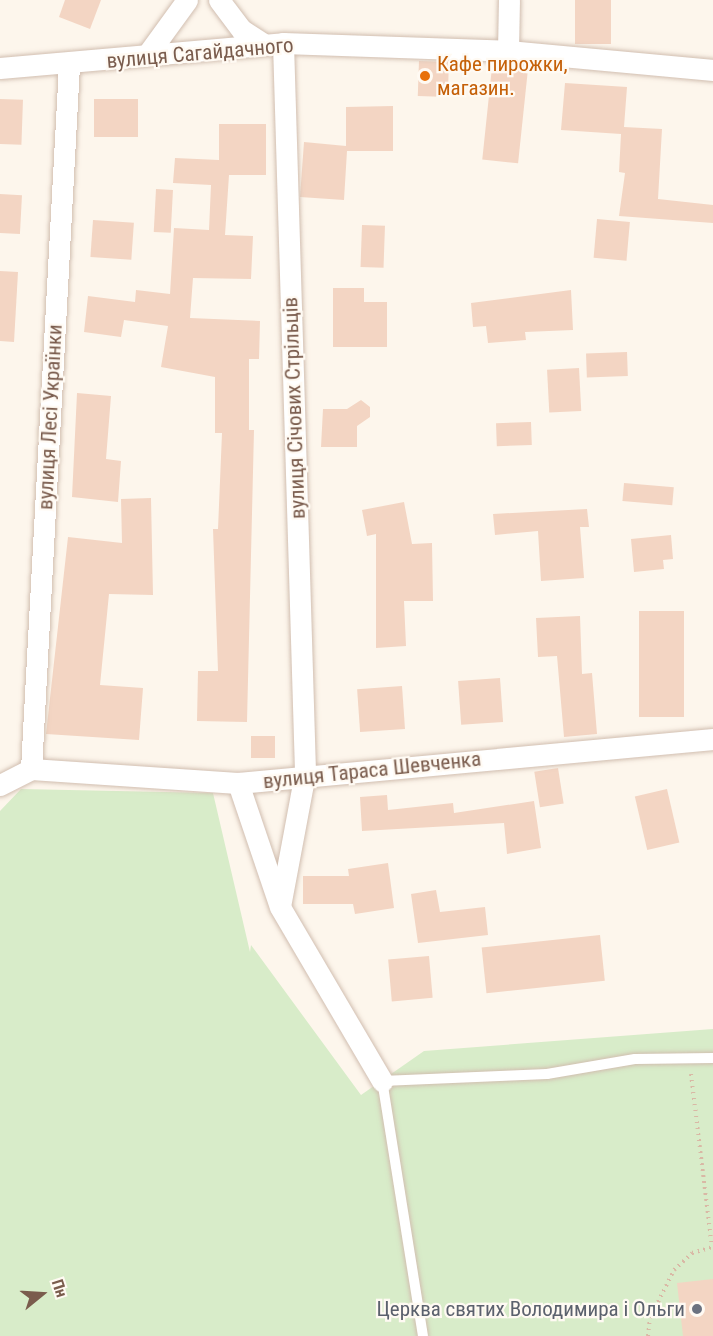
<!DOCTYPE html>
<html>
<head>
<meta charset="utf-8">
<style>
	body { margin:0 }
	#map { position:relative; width:713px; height:1336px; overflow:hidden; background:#fdf6ec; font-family:"Roboto Condensed",sans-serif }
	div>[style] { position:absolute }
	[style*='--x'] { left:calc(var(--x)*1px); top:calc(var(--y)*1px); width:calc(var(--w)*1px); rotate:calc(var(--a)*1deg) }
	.green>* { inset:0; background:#d8ecc9 }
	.building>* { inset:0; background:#f3d5c3; transform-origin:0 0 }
	.path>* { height:4px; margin-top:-2px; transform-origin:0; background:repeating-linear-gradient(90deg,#d9b8a5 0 1.5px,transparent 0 6px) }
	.roads { filter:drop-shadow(0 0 2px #d1beb0) drop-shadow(0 0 2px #d1beb0) }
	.lane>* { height:10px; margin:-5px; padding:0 5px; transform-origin:5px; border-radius:5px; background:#fff }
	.street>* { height:21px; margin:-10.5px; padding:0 10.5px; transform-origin:10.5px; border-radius:10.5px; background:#fff }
	.dots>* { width:16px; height:16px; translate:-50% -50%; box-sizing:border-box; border:3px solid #fffaf3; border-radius:50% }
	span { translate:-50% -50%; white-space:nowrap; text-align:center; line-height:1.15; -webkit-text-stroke:4.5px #fffaf3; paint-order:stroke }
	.street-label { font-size:21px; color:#7a5c4d }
	.food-label { font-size:21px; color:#c56008 }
	.left { translate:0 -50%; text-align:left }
	.worship-label { font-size:21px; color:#5b616d }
	.right { translate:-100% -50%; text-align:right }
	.north { position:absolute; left:12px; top:1264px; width:60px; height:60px; -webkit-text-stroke:4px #fffaf3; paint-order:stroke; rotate:72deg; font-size:16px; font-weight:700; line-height:24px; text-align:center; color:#7a5c4d }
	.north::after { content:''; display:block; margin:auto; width:21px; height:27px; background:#7a5c4d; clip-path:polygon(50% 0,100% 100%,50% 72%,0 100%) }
</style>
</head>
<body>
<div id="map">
	<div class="green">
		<div style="clip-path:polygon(21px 789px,213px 793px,250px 952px,251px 945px,361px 1095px,424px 1051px,713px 1029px,713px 1336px,0 1336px,0 811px)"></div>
	</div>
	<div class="building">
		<div style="clip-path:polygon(65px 0,101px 0,90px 29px,59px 17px)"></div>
		<div style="left:575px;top:0;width:36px;height:44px"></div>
		<div style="left:419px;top:61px;width:30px;height:35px;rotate:2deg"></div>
		<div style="left:492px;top:67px;width:36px;height:93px;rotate:6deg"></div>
		<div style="clip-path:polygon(565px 83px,627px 87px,624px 127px,662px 129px,658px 199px,713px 205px,713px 223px,619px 216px,625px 173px,619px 172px,621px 134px,561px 130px)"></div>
		<div style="left:0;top:99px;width:23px;height:45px;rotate:2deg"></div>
		<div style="left:94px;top:99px;width:44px;height:38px"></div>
		<div style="clip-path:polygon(393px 106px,393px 151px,347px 151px,344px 200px,300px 197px,304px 142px,346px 146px,346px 107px)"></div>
		<div style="clip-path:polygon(219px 124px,266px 124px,266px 175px,229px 175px,225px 235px,253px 236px,251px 279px,193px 278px,190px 318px,260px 321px,259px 359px,249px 359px,249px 430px,254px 430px,247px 722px,197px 721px,198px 671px,218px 671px,213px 529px,218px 529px,222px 433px,215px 433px,215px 377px,161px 367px,168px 326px,124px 320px,121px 337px,84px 332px,88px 296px,135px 302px,136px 290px,170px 294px,174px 228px,209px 230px,211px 185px,173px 183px,175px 158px,219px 160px)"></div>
		<div style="left:156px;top:189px;width:17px;height:43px;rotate:3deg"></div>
		<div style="left:0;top:194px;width:22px;height:39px;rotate:3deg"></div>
		<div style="left:597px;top:219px;width:33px;height:39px;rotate:5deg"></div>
		<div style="left:93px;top:220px;width:41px;height:37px;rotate:4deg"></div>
		<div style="left:362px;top:225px;width:23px;height:42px;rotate:2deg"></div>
		<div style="clip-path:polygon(0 271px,18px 272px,14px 342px,0 341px)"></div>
		<div style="clip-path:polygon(333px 288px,364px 288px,364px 302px,387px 302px,387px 347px,333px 347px)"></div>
		<div style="clip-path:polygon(571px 290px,573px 330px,525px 332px,526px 340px,488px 343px,486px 326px,473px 327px,471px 303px)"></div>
		<div style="left:627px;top:352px;width:24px;height:41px;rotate:88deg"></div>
		<div style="left:579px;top:368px;width:43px;height:32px;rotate:87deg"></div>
		<div style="clip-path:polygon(77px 393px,111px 396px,106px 459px,121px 461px,118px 502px,72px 497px)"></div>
		<div style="clip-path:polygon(361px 400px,370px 407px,370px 417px,357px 426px,357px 447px,321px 447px,323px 409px,347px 409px)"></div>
		<div style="left:531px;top:422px;width:23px;height:35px;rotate:88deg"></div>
		<div style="left:624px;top:483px;width:50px;height:18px;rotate:5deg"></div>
		<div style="clip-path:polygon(151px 498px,153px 595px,109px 594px,100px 685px,143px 688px,139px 740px,46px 734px,68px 537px,122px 543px,121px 499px)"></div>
		<div style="clip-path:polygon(404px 502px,412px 544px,432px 543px,433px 601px,404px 601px,406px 646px,376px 648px,376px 534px,367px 536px,362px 510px)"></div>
		<div style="clip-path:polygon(587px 509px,589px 527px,580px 527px,584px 578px,541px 581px,538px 531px,495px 535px,493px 514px)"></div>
		<div style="clip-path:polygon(671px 535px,673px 559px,663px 560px,664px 569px,634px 572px,631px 539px)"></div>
		<div style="left:639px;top:611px;width:45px;height:106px"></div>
		<div style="clip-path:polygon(580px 616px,582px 674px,592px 673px,597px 734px,564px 737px,557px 656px,538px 657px,536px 618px)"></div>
		<div style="left:500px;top:678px;width:44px;height:42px;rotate:86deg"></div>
		<div style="left:402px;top:686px;width:43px;height:45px;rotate:86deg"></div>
		<div style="left:251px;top:736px;width:24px;height:22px"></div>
		<div style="left:558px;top:768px;width:36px;height:24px;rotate:81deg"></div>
		<div style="left:667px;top:789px;width:55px;height:33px;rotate:77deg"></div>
		<div style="clip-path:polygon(387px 795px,388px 810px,453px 803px,454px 813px,534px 801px,541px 848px,507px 854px,504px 823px,362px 831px,360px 797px)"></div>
		<div style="clip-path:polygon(388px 863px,394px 908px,355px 914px,353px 904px,303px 904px,303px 876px,349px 876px,348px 869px)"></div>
		<div style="clip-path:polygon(436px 890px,440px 912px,485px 907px,488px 935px,418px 943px,411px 894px)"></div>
		<div style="left:600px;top:935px;width:46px;height:119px;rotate:84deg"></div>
		<div style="left:429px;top:956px;width:42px;height:41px;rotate:85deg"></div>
		<div style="clip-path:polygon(713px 1279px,713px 1336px,683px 1336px,677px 1283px)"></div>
	</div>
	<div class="path">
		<div style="--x:691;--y:1074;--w:174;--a:83.1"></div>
		<div style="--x:648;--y:1336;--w:18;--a:-84"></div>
		<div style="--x:650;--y:1318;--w:54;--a:-63.4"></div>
		<div style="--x:674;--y:1270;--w:25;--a:-43"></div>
		<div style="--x:692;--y:1253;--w:22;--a:-16"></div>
	</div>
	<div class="roads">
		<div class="lane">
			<div style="--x:423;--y:1336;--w:258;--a:-99.1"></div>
			<div style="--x:382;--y:1081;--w:165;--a:-2.4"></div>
			<div style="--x:547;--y:1074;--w:89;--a:-9.7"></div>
			<div style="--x:635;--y:1059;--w:78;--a:-0.7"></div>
		</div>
		<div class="street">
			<div style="--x:219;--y:0;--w:38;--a:53"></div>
			<div style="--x:242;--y:30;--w:24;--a:33"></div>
			<div style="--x:283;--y:43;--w:730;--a:88.27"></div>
			<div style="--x:305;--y:773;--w:136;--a:100.6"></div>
			<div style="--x:280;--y:907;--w:202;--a:59.6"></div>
			<div style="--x:508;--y:51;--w:51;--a:-88.9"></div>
			<div style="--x:147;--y:55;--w:68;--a:-54"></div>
			<div style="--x:0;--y:68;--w:284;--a:-5"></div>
			<div style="--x:283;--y:43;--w:225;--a:2"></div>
			<div style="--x:508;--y:51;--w:206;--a:5.3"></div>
			<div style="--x:31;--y:769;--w:704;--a:-86.91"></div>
			<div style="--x:31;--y:769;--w:207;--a:3.9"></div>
			<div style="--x:238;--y:783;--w:477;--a:-5.3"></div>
			<div style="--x:238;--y:783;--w:128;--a:71.3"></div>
			<div style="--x:0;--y:785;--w:35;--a:-27"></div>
		</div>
	</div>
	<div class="dots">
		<div style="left:425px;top:76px;background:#e8710a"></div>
		<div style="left:697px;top:1309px;background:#6b7280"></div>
	</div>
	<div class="street-label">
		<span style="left:200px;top:53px;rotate:-5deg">вулиця Сагайдачного</span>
		<span style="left:294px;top:408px;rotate:-92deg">вулиця Січових Стрільців</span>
		<span style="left:50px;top:417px;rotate:-87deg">вулиця Лесі Українки</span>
		<span style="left:372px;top:770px;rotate:-6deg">вулиця Тараса Шевченка</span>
	</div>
	<div class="food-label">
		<span class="left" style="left:437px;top:76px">Кафе пирожки,<br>магазин.</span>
	</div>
	<div class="worship-label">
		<span class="right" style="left:685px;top:1309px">Церква святих Володимира і Ольги</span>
	</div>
	<div class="north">Пн</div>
</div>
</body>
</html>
